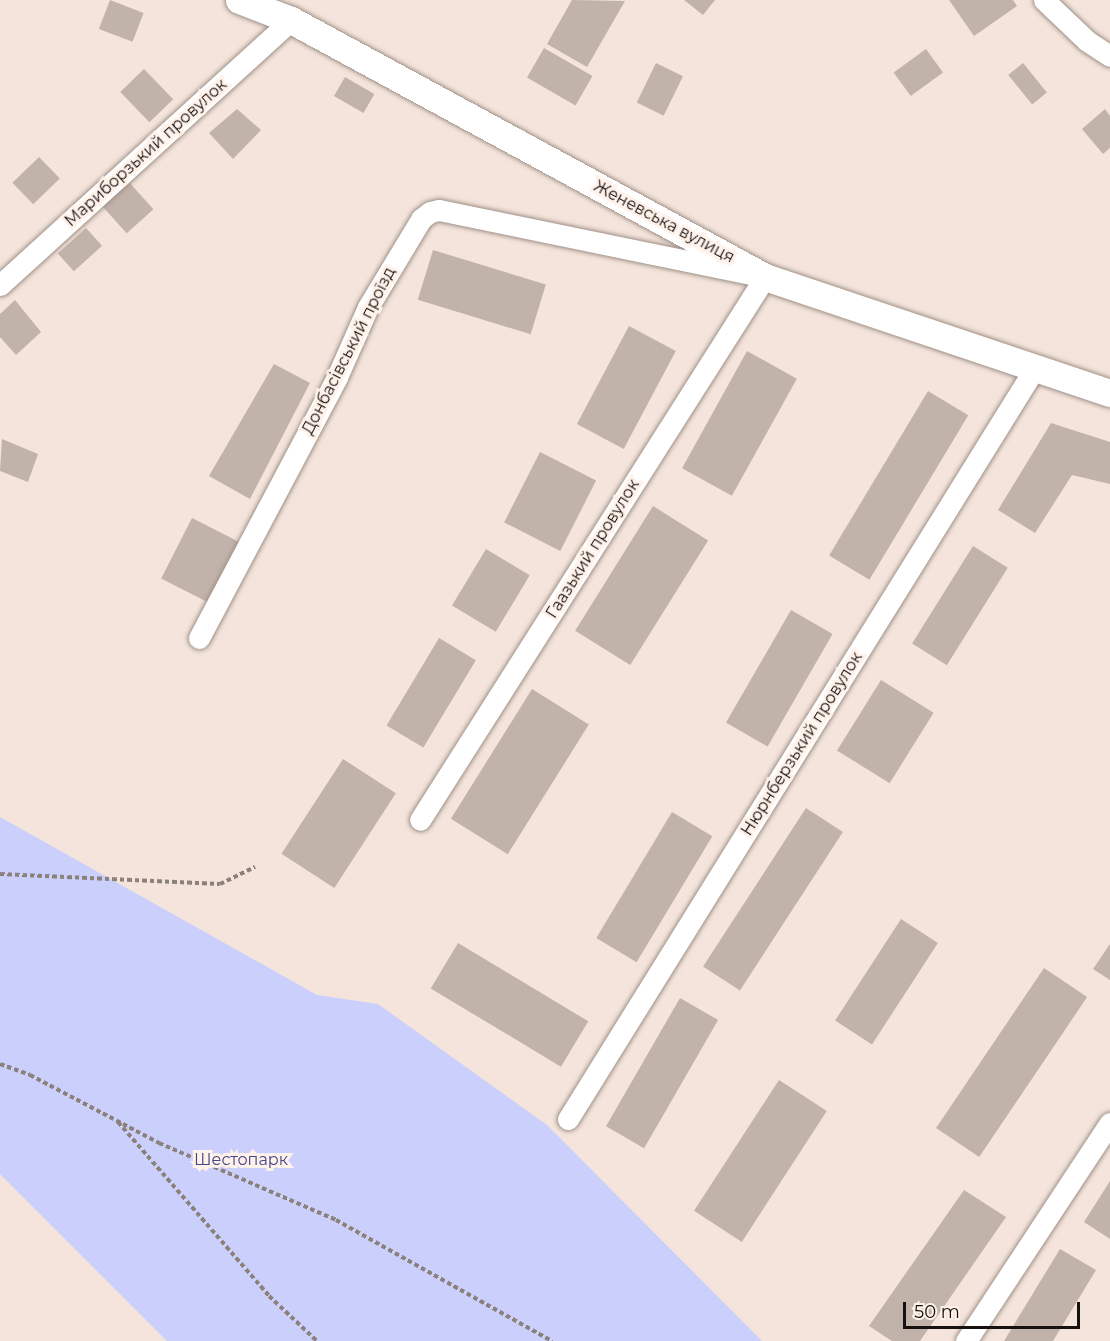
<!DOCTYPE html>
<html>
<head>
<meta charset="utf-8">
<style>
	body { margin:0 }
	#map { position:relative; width:1110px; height:1341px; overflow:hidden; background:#f4e4db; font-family:Montserrat,sans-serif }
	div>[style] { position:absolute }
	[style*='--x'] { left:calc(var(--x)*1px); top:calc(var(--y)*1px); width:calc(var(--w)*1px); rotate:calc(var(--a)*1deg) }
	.green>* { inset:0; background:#cacffc }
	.building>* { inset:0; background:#c2b3aa; transform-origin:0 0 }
	.path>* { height:4px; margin-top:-2px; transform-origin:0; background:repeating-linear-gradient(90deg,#8b807a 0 4.5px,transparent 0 7.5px) }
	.roads { filter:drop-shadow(0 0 2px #9f9188) drop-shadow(0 0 2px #9f9188) }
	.minor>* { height:21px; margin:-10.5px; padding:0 10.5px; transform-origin:10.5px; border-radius:10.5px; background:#fff }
	.tertiary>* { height:27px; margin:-13.5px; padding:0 13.5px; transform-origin:13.5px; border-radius:13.5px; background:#fff }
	span { translate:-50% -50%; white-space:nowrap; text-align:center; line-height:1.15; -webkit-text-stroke:6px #fff2ea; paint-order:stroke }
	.street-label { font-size:16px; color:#17120f }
	.park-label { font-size:16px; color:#454688 }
	.scale { position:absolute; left:903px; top:1302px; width:177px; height:27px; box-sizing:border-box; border:3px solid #17120f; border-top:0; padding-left:8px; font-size:18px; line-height:21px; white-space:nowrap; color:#17120f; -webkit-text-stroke:4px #fff2ea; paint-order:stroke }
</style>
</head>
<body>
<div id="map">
	<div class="green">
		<div style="clip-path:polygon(0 817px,317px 995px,378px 1004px,547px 1125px,762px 1341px,167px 1341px,0 1174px)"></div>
	</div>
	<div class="building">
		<div style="left:110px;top:0;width:36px;height:31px;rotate:21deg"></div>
		<div style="clip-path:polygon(572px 0,625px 1px,587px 67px,547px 44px)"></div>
		<div style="clip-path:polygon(684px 0,715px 0,703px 15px)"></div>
		<div style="clip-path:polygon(949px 0,1013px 0,1017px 6px,974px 36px)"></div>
		<div style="left:544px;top:48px;width:56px;height:34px;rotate:30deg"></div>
		<div style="left:926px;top:49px;width:29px;height:40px;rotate:54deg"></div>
		<div style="left:656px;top:63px;width:30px;height:44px;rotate:26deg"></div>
		<div style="left:1023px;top:63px;width:38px;height:19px;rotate:51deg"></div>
		<div style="left:144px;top:69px;width:42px;height:33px;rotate:46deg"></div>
		<div style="left:345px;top:77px;width:34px;height:22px;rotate:30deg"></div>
		<div style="clip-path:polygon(237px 109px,261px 130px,233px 159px,209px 133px)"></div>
		<div style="clip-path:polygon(1105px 109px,1110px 116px,1110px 148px,1103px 154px,1082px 129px)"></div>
		<div style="left:39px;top:157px;width:30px;height:37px;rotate:46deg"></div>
		<div style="left:128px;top:181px;width:38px;height:36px;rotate:48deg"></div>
		<div style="left:86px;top:228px;width:24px;height:38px;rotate:48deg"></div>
		<div style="left:433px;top:250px;width:118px;height:52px;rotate:17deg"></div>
		<div style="clip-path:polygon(15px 300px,41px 332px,16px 355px,0 337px,0 314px)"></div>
		<div style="left:629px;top:326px;width:53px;height:111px;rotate:28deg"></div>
		<div style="left:747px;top:351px;width:57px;height:134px;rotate:29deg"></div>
		<div style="clip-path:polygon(274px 364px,310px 383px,250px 499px,209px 476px)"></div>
		<div style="left:928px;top:391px;width:47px;height:192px;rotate:31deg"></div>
		<div style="clip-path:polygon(1051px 423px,1110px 442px,1110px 484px,1072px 475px,1035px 533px,998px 510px)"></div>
		<div style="clip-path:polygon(2px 439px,38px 454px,28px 482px,0 471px)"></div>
		<div style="left:540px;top:452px;width:63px;height:79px;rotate:27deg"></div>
		<div style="left:653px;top:506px;width:65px;height:147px;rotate:32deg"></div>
		<div style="left:192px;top:518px;width:54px;height:68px;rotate:27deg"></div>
		<div style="left:973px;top:546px;width:41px;height:115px;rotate:32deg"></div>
		<div style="left:486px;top:549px;width:51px;height:66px;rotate:31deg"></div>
		<div style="left:791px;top:610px;width:48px;height:130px;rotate:30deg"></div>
		<div style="left:439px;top:638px;width:43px;height:102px;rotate:31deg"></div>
		<div style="left:881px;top:680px;width:62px;height:83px;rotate:32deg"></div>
		<div style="left:532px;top:689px;width:67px;height:153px;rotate:32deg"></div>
		<div style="left:343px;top:759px;width:63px;height:113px;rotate:33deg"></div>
		<div style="left:806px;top:808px;width:44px;height:189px;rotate:33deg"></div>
		<div style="left:672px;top:812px;width:47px;height:147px;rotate:31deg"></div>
		<div style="left:901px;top:919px;width:44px;height:121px;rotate:33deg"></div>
		<div style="left:458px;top:943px;width:152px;height:53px;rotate:31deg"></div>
		<div style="clip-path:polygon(1110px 944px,1110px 980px,1093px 969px)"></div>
		<div style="left:1044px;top:968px;width:52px;height:193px;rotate:34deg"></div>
		<div style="left:680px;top:998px;width:44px;height:148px;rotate:30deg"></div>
		<div style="left:779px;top:1080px;width:57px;height:156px;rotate:33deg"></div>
		<div style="clip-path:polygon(1110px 1181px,1110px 1239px,1084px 1222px)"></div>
		<div style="clip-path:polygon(964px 1190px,1006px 1217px,920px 1341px,892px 1341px,869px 1326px)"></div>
		<div style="clip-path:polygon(1060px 1249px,1096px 1270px,1053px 1341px,1004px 1341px)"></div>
	</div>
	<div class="path">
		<div style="--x:0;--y:874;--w:220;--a:2.6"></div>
		<div style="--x:220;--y:884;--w:39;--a:-26"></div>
		<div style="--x:0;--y:1064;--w:32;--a:20"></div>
		<div style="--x:30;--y:1075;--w:146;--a:27.8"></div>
		<div style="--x:159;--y:1143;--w:193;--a:23.5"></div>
		<div style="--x:336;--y:1220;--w:248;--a:29.3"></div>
		<div style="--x:118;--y:1122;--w:230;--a:49"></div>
		<div style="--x:269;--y:1296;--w:66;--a:43.2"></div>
	</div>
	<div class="roads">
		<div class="minor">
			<div style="--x:1044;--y:0;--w:59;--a:43.6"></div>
			<div style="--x:1087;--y:41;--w:27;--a:33"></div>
			<div style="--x:0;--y:285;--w:394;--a:-42.3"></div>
			<div style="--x:199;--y:638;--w:295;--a:-62.1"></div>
			<div style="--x:337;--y:377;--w:77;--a:-66.1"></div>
			<div style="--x:368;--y:307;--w:103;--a:-58.9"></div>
			<div style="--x:421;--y:219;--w:11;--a:-38"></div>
			<div style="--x:430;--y:212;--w:9;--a:-13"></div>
			<div style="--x:439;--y:210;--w:333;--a:11.6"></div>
			<div style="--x:765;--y:277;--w:643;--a:122.43"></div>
			<div style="--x:568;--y:1119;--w:884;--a:-58.13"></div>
			<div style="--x:966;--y:1341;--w:261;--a:-56.6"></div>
		</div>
		<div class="tertiary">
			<div style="--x:239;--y:0;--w:56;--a:21"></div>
			<div style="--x:291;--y:20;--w:539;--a:28.47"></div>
			<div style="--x:765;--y:277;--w:364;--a:18.6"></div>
		</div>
	</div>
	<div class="street-label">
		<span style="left:146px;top:153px;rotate:-42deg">Мариборзький провулок</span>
		<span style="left:664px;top:222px;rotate:28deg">Женевська вулиця</span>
		<span style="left:349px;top:351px;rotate:-63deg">Донбасівський проїзд</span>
		<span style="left:593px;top:549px;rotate:-58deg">Гаазький провулок</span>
		<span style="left:802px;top:744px;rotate:-58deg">Нюрнберзький провулок</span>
	</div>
	<div class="park-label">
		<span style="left:241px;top:1160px">Шестопарк</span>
	</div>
	<div class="scale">50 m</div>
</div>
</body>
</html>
